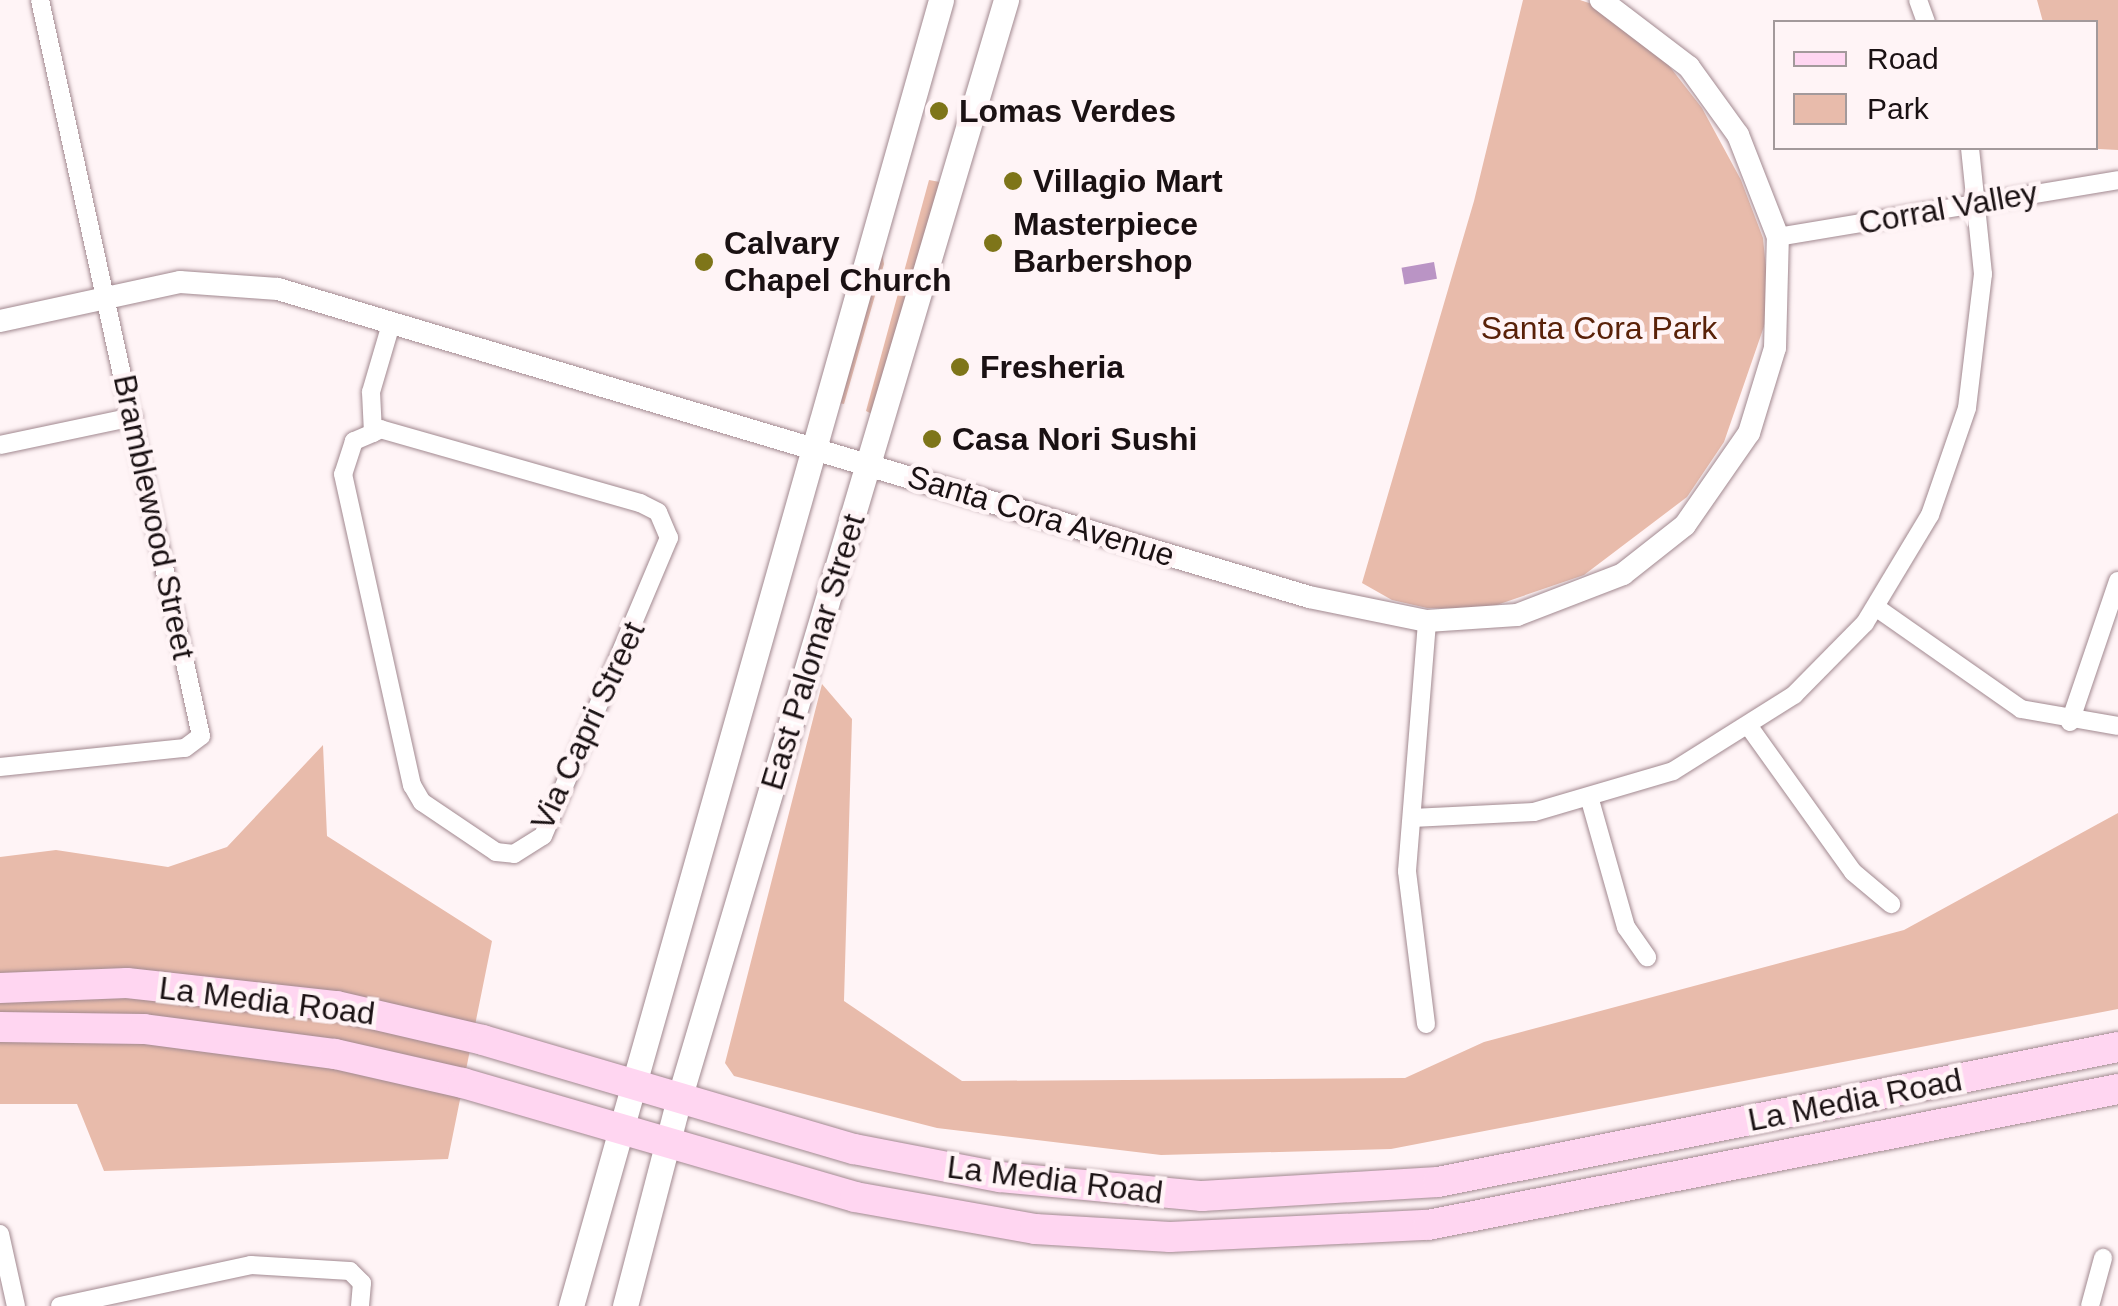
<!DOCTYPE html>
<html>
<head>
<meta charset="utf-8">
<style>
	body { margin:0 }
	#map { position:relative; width:2118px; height:1306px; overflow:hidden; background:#fff4f6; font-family:Helvetica,sans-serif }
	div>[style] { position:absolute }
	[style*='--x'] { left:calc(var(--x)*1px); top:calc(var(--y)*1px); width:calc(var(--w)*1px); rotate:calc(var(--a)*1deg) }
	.green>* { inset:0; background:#e8bbab }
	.water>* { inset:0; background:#ba94c5; transform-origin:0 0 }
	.roads { filter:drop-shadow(0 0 2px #a28990) drop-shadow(0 0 2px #a28990) }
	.minor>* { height:18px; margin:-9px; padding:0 9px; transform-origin:9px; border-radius:9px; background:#fff }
	.tertiary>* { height:22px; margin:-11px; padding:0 11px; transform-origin:11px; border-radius:11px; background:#fff }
	.secondary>* { height:25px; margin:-12.5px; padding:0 12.5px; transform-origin:12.5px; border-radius:12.5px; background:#fff }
	.primary>* { height:30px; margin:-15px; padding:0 15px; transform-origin:15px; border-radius:15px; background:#ffd6f1 }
	.dots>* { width:28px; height:28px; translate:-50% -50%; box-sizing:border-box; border:5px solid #fff4f6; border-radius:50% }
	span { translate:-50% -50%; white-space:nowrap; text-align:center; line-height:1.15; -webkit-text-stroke:9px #fff4f6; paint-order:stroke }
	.poi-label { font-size:32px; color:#1a1113; font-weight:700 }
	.left { translate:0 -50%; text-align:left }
	.street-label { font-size:32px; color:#1a1113 }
	.park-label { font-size:32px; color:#592108 }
	.legend { position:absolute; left:1773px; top:20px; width:325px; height:130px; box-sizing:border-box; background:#fff4f6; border:2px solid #a3999b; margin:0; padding:12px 18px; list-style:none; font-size:30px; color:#1a1113 }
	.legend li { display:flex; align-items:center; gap:20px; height:50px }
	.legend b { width:50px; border:2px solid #a3999b }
</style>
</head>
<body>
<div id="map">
	<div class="green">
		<div style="clip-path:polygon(1523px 0,1580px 0,1607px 9px,1663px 58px,1702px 108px,1741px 180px,1763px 238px,1770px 309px,1724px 442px,1687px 497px,1584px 575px,1485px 609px,1427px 608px,1392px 600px,1362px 583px,1474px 201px)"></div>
		<div style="clip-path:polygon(2037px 0,2118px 0,2118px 150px,2079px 148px,2096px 148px,2096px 22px,2043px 22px)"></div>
		<div style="clip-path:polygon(929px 180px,940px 182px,940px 194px,872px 414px,866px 411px)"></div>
		<div style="clip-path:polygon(891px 188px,899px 200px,888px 211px,880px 242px,884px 264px,844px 404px,838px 403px)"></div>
		<div style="clip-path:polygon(822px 684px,852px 719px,844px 1001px,962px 1081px,1405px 1078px,1484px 1042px,1904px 930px,2118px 813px,2118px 1009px,1391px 1149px,1161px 1155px,937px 1128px,734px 1076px,725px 1063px)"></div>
		<div style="clip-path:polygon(323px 745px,327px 836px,492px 941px,448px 1159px,104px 1171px,77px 1104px,0 1104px,0 857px,56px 850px,168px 867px,227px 847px)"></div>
	</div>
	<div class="water">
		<div style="left:1434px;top:262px;width:17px;height:33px;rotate:80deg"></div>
	</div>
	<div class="roads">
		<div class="minor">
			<div style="--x:1918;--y:0;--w:23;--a:70"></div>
			<div style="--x:1778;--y:237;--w:345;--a:-9.5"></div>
			<div style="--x:373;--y:433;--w:21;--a:157"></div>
			<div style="--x:354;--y:441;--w:35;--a:108"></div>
			<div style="--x:343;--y:474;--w:319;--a:77.5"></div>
			<div style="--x:412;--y:785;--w:20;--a:60"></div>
			<div style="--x:422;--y:802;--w:89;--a:34"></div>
			<div style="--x:496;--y:852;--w:18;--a:6"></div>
			<div style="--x:514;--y:854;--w:34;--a:-32"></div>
			<div style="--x:543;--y:836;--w:324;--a:-67.1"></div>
			<div style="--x:669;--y:538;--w:28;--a:-113"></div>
			<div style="--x:658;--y:512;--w:20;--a:-153"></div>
			<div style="--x:640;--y:503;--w:269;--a:-164.1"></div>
			<div style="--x:381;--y:429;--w:9;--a:153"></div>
			<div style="--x:373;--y:433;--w:41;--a:-92.8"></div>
			<div style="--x:371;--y:392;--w:71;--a:-73.6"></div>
			<div style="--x:0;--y:445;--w:136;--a:-11.9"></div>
			<div style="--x:1877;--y:608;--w:176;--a:35"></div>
			<div style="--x:2021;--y:709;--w:98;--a:9.9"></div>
			<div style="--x:2070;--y:722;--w:149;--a:-71.2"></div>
			<div style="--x:1750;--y:728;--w:177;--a:54.4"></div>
			<div style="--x:1853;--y:872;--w:50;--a:40.1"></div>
			<div style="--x:0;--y:767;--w:186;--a:-5.9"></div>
			<div style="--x:185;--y:748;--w:20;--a:-37"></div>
			<div style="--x:201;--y:736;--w:753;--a:-102.34"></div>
			<div style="--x:1590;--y:800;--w:132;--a:74.2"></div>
			<div style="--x:1626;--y:927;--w:37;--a:55"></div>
			<div style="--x:1412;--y:818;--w:122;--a:-2.8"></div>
			<div style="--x:1534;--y:812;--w:145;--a:-16.4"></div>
			<div style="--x:1673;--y:771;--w:143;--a:-32.1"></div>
			<div style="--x:1794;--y:695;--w:101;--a:-45.4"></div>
			<div style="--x:1865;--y:623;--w:126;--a:-59"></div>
			<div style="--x:1930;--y:515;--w:113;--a:-70.9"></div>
			<div style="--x:1967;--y:408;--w:135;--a:-83.2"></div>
			<div style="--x:1983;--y:274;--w:127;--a:-95.9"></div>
			<div style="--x:1426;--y:1024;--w:154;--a:-97.1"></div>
			<div style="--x:1407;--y:871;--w:251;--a:-85.4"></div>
			<div style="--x:0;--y:1234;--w:74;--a:77.5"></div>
			<div style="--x:60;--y:1306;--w:195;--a:-12.1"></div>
			<div style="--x:251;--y:1265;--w:99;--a:3.5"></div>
			<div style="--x:350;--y:1271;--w:17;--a:45"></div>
			<div style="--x:362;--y:1283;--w:23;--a:95"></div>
			<div style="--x:2090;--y:1306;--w:50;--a:-74.8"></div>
		</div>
		<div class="tertiary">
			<div style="--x:0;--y:321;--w:184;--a:-12.2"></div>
			<div style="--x:180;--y:282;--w:98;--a:4.1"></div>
			<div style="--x:278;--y:289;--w:1076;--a:16.63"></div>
			<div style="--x:1309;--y:597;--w:120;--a:11.5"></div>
			<div style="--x:1427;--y:621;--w:90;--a:-3.8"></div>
			<div style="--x:1517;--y:615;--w:114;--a:-21.1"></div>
			<div style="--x:1623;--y:574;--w:79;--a:-38.3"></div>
			<div style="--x:1685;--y:525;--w:112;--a:-55.2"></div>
			<div style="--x:1749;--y:433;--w:89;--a:-73"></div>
			<div style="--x:1775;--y:348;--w:111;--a:-88.5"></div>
			<div style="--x:1778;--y:237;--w:110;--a:-111.4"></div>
			<div style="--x:1738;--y:135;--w:84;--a:-125.8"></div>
			<div style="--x:1689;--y:67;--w:111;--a:-142.7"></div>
		</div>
		<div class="secondary">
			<div style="--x:571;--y:1306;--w:1357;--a:-74.18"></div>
			<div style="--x:625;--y:1306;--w:214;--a:-75.4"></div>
			<div style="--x:679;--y:1099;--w:1147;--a:-73.43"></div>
		</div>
		<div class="primary">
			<div style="--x:0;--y:988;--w:127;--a:-2.3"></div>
			<div style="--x:127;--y:983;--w:211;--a:6.3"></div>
			<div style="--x:337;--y:1006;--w:150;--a:13.1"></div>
			<div style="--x:483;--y:1040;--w:387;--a:16.4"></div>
			<div style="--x:854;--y:1149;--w:149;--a:10.9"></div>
			<div style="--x:1000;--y:1177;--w:203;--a:5.4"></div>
			<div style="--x:1202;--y:1196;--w:236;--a:-3.4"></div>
			<div style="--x:1438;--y:1182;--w:693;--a:-11.23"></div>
			<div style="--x:0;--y:1027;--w:144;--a:0.8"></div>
			<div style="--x:144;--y:1029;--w:193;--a:7.5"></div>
			<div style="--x:335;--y:1054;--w:131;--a:12.8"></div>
			<div style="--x:463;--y:1083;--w:408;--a:16.2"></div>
			<div style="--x:855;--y:1197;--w:183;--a:10.1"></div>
			<div style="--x:1035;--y:1229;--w:135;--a:3.4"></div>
			<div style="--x:1170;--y:1237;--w:258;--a:-2.7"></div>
			<div style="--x:1428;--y:1225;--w:703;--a:-11.15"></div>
		</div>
	</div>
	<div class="dots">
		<div style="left:939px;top:111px;background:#7e7519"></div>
		<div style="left:1013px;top:181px;background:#7e7519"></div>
		<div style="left:993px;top:243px;background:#7e7519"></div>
		<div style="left:704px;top:262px;background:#7e7519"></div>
		<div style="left:960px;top:367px;background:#7e7519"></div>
		<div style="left:932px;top:439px;background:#7e7519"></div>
	</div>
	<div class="poi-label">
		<span class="left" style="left:959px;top:111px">Lomas Verdes</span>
		<span class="left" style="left:1033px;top:181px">Villagio Mart</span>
		<span class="left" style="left:1013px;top:243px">Masterpiece<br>Barbershop</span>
		<span class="left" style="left:724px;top:262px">Calvary<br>Chapel Church</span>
		<span class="left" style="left:980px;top:367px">Fresheria</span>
		<span class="left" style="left:952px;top:439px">Casa Nori Sushi</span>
	</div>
	<div class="street-label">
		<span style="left:1948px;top:208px;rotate:-10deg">Corral Valley</span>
		<span style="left:1041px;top:516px;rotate:17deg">Santa Cora Avenue</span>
		<span style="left:154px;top:517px;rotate:78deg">Bramblewood Street</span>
		<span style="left:813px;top:652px;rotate:-73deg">East Palomar Street</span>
		<span style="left:588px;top:726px;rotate:-65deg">Via Capri Street</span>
		<span style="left:267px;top:1001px;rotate:7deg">La Media Road</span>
		<span style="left:1855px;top:1100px;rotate:-11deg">La Media Road</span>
		<span style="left:1055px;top:1180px;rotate:7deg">La Media Road</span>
	</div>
	<div class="park-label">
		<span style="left:1599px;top:328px">Santa Cora Park</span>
	</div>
	<ul class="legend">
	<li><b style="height:12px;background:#ffd6f1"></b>Road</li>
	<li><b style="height:28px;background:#e8bbab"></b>Park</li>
	</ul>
</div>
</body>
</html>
